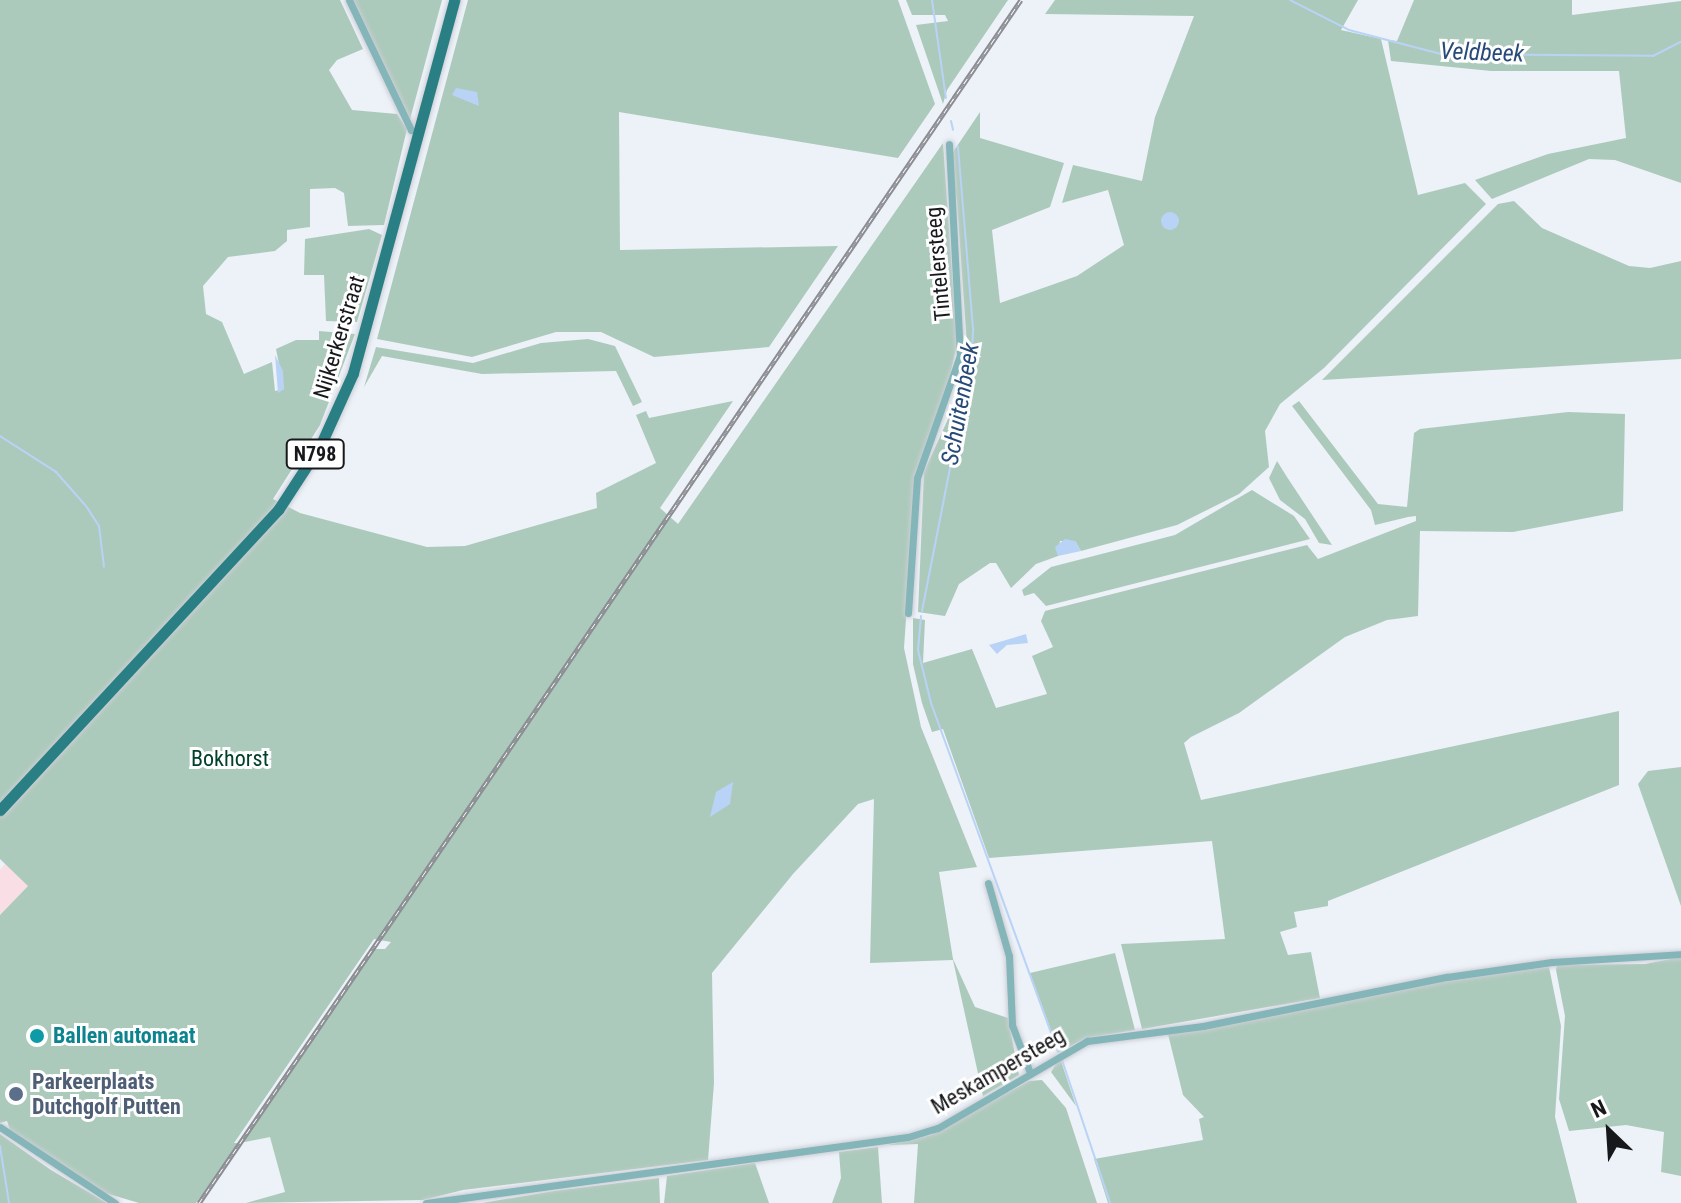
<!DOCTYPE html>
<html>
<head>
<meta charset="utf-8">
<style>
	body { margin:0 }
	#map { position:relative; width:1681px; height:1203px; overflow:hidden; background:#edf1f8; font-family:"Roboto Condensed",sans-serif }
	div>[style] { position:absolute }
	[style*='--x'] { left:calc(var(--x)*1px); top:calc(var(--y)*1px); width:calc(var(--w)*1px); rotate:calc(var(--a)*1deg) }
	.education>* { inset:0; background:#f9dfe5 }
	.green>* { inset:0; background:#accabb }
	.water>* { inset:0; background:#b9d3f6 }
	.round { border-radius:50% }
	.stream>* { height:2px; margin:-1px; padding:0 1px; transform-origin:1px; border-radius:1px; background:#b9d3f6 }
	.roads { filter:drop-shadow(0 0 2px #cbced5) drop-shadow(0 0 2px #cbced5) }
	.minor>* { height:7px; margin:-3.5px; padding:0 3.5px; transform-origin:3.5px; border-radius:3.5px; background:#84b5b8 }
	.primary>* { height:11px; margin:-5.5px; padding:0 5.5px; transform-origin:5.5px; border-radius:5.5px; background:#2a7f84 }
	.rail>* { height:5px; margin-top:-2.5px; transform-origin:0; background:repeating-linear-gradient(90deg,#fefefe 0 6px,#8b8d93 0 12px); box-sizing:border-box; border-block:2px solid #8b8d93 }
	.dots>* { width:22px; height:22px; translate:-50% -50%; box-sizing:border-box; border:4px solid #fefefe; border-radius:50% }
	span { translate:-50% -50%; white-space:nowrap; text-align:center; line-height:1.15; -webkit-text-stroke:6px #fefefe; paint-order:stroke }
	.shield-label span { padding:2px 6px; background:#fefefe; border:2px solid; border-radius:6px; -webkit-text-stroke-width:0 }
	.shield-label { font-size:20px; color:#17181b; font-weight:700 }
	.street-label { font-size:22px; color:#17181b }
	.park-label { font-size:22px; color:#01402b }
	.culture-label { font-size:22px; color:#0d838f; font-weight:700 }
	.left { translate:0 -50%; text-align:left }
	.service-label { font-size:22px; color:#4e5e75; font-weight:700 }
	.water-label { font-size:24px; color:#284a78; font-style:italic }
	.north { position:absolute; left:1569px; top:1091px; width:80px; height:80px; -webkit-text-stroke:6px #fefefe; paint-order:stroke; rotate:335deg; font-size:22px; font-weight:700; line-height:32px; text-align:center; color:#17181b }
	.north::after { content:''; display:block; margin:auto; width:28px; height:36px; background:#17181b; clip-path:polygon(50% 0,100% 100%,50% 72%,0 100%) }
</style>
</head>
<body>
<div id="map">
	<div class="education">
		<div style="clip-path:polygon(5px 864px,29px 885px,0 915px,0 870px)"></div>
	</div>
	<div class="green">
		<div style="clip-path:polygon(evenodd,0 0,340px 0,363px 49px,337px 60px,329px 70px,352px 110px,397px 114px,407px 129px,384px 225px,348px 226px,344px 193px,335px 188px,310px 189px,310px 227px,287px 230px,287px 241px,275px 251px,228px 257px,203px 286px,206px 314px,222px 322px,244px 374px,272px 362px,275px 391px,284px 389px,276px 349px,296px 340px,319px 340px,319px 331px,355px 334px,320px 425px,273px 499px,300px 513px,427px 547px,465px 546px,597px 508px,596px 493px,656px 463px,636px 415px,646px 411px,649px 418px,733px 401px,660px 508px,678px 524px,943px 143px,957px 344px,945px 398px,916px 472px,904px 648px,921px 727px,977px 867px,939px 872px,953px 959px,975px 1007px,1008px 1018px,1019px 1075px,983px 1096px,953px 960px,870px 963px,874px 799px,858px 804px,793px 874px,712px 973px,714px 1083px,708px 1160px,463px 1190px,423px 1200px,246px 1203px,285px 1192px,270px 1137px,240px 1143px,196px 1203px,139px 1203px,102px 1192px,10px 1130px,7px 1121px,0 1123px,0 915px,28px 886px,0 859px,0 0,374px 939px,391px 942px,385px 949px,373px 949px,240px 1143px,234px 1143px,374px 939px)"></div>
		<div style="clip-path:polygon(350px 0,442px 0,409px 123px)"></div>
		<div style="clip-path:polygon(468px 0,898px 0,935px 104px,898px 158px,619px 112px,620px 250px,838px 246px,769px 347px,654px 357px,601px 332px,556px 332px,472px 357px,377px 339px)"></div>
		<div style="clip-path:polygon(906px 0,1008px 0,947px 90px,943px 104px,916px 25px,948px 21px,945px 15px,912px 15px)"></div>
		<div style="clip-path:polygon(1055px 0,1358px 0,1341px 30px,1381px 39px,1418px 195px,1465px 183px,1486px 204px,1324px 368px,1280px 404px,1265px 431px,1269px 467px,1239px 494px,1177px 525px,1081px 551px,1075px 541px,1060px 541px,1058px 556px,1036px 564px,1011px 588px,996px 563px,990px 563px,959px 584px,945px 616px,918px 612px,924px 472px,957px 399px,967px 346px,957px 202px,949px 158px,980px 112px,980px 138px,1064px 163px,1050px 207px,992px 230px,1000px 303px,1077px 276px,1124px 245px,1108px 190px,1062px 203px,1073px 165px,1142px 181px,1155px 117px,1194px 16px,1045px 14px)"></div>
		<div style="clip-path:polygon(1414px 0,1572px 0,1572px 15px,1681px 1px,1681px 183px,1615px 160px,1589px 159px,1492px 199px,1475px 180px,1548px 154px,1626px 138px,1619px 71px,1491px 71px,1391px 61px,1388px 40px,1397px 41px)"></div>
		<div style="clip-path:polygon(1514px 201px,1542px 228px,1629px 266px,1650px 268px,1681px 261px,1681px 359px,1322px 380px,1498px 204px)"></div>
		<div style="clip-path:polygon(369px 229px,382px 235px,357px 322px,326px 321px,324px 275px,304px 275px,305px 239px)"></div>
		<div style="clip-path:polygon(588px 339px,615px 346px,642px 402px,633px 406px,616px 371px,482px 374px,382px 356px,364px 387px,376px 347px,473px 363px,541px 343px)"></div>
		<div style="clip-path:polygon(1299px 401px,1378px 504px,1407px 507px,1414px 433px,1420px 429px,1568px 412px,1625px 414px,1623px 511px,1513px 532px,1420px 531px,1418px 616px,1387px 620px,1345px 637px,1239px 713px,1191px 737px,1184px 743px,1201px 800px,1619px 711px,1619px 785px,1328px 901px,1328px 906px,1294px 912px,1297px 927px,1280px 932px,1288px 955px,1311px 952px,1320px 998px,1142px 1029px,1121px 944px,1225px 939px,1212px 841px,989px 858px,943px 729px,932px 732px,922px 703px,913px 664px,913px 618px,925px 620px,923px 663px,972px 649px,996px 708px,1047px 694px,1032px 656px,1053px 647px,1041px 621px,1045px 611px,1307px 545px,1318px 559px,1416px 521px,1416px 516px,1408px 517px,1375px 525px,1371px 510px,1292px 406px)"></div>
		<div style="clip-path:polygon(1277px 461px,1287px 477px,1332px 545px,1319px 543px,1305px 519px,1280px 500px,1269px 478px)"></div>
		<div style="clip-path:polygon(1252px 490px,1294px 516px,1310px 539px,1046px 606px,1034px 593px,1024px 596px,1022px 590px,1051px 567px,1175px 535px)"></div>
		<div style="clip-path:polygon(1681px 767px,1681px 906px,1638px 784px,1648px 771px)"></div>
		<div style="clip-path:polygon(1115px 953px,1135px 1030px,1086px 1038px,1059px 1052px,1030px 973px)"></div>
		<div style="clip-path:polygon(1681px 957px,1681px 1176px,1661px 1172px,1664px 1132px,1626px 1125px,1569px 1131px,1559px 1099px,1565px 1016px,1556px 970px,1557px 965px,1645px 964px)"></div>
		<div style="clip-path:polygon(1549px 967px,1561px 1026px,1555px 1117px,1577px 1203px,1108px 1203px,1094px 1159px,1203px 1140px,1199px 1119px,1204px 1117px,1183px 1095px,1168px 1034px,1466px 977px)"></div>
		<div style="clip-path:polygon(1060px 1058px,1076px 1106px,1051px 1072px)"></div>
		<div style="clip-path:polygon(1042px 1080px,1066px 1108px,1097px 1203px,914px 1203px,918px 1144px,888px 1145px,931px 1135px,1029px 1081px)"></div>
		<div style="clip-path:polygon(0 1134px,51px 1170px,107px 1203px,0 1203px)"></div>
		<div style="clip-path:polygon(878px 1147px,882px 1203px,832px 1203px,841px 1178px,839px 1152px)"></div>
		<div style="clip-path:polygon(755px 1163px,769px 1203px,664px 1203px,667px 1176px)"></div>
		<div style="clip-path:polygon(659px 1178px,660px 1203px,482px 1203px,554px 1191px)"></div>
	</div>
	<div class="water">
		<div style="clip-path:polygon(456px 88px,477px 92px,479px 106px,452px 95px)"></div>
		<div class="round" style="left:1161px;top:212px;width:18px;height:18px"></div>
		<div style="clip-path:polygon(275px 355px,283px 371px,284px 389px,278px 393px)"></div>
		<div style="clip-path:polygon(1065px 539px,1075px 541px,1081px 551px,1058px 556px,1055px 547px)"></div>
		<div style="clip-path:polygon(1026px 634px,1028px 643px,1007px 645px,997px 654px,989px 645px)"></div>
		<div style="clip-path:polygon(733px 782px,730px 804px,710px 817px,716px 792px)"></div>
	</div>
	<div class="stream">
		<div style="--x:932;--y:0;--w:99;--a:81.9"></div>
		<div style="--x:1290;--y:0;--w:66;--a:27"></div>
		<div style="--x:1349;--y:30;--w:95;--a:14.6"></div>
		<div style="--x:1441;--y:54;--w:212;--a:0.5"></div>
		<div style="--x:1653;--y:56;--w:31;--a:-27"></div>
		<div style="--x:951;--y:121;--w:9;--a:77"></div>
		<div style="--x:0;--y:436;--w:67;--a:32.7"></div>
		<div style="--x:56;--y:472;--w:45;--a:48.6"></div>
		<div style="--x:86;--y:506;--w:24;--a:57"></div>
		<div style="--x:99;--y:526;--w:41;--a:83"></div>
		<div style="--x:922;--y:611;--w:255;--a:-78.9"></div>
		<div style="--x:971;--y:361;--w:32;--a:-86"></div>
		<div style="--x:973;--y:329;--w:183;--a:-94.7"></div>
		<div style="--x:921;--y:616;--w:34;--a:95"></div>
		<div style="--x:918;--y:650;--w:55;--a:76.2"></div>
		<div style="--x:931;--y:703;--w:371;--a:70"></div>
		<div style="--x:1062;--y:1060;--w:151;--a:71.4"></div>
		<div style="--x:0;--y:1146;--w:58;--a:81"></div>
	</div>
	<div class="roads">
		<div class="minor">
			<div style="--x:349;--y:0;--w:144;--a:64.5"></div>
			<div style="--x:411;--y:130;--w:7;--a:16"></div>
			<div style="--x:908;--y:613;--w:135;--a:-86.2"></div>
			<div style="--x:917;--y:478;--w:130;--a:-70.7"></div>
			<div style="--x:960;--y:355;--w:211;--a:-93"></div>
			<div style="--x:988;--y:883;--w:76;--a:74"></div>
			<div style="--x:1009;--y:956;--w:69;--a:87.5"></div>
			<div style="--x:1012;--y:1025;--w:51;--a:69.4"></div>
			<div style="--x:0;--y:1127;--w:138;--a:33.5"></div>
			<div style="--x:426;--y:1203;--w:486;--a:-7.8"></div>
			<div style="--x:908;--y:1137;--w:31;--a:-17"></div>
			<div style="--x:938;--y:1128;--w:173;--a:-30.3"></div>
			<div style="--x:1087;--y:1041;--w:117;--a:-7.4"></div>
			<div style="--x:1203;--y:1026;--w:249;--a:-11.4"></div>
			<div style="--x:1447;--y:977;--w:106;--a:-8.1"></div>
			<div style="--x:1552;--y:962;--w:129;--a:-3.5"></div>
		</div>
		<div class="primary">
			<div style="--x:0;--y:810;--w:409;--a:-47.2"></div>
			<div style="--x:278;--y:510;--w:79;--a:-56.9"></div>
			<div style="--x:321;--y:444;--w:78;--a:-65.7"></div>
			<div style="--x:353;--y:373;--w:386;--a:-74.8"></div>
		</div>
	</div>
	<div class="rail">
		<div style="--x:199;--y:1203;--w:1457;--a:-55.66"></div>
	</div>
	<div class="dots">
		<div style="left:37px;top:1036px;background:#0f9aa8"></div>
		<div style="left:16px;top:1094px;background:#5c6f8a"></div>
	</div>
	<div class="shield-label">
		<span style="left:315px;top:454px">N798</span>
	</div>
	<div class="street-label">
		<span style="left:938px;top:264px;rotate:-95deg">Tintelersteeg</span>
		<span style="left:339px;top:337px;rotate:-73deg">Nijkerkerstraat</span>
		<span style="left:998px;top:1071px;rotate:-30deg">Meskampersteeg</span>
	</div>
	<div class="park-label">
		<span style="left:230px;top:759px">Bokhorst</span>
	</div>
	<div class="culture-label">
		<span class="left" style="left:53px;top:1036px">Ballen automaat</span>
	</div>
	<div class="service-label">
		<span class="left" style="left:32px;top:1094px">Parkeerplaats<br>Dutchgolf Putten</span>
	</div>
	<div class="water-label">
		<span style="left:1482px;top:53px;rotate:2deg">Veldbeek</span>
		<span style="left:961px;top:404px;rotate:-80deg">Schuitenbeek</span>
	</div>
	<div class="north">N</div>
</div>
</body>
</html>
